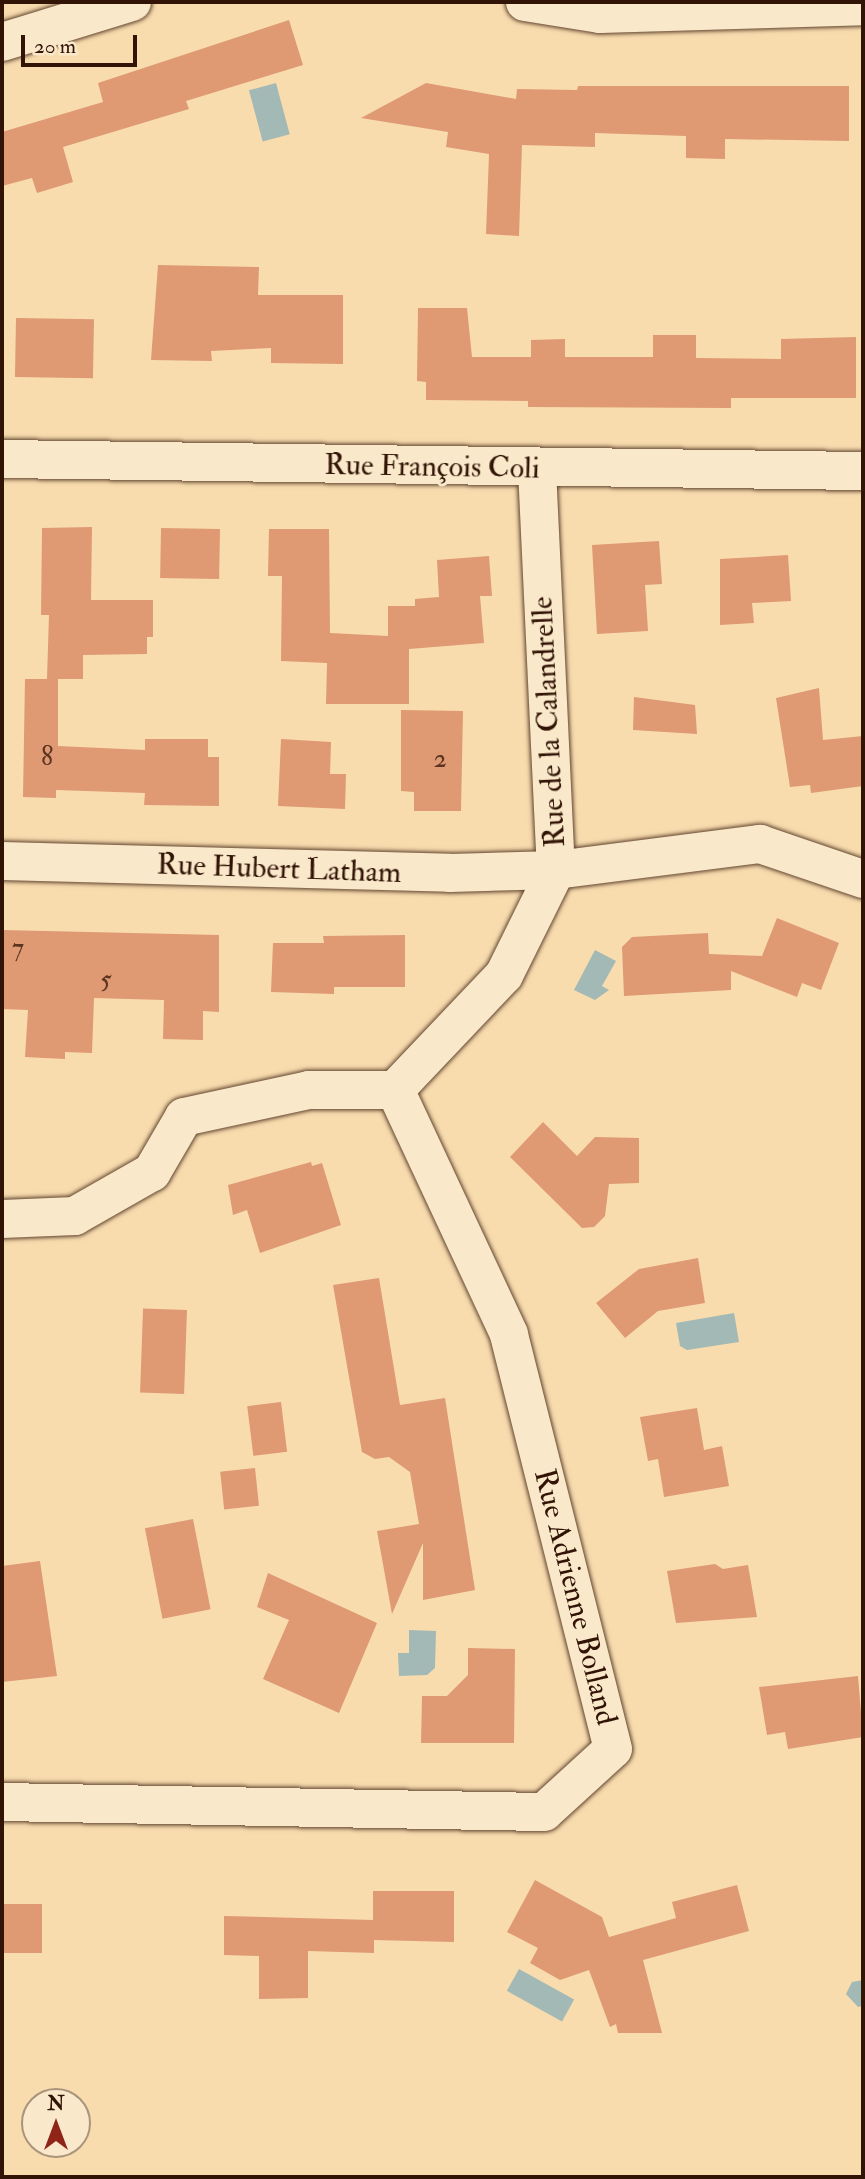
<!DOCTYPE html>
<html>
<head>
<meta charset="utf-8">
<style>
	body { margin:0 }
	#map { position:relative; width:865px; height:2179px; overflow:hidden; background:#f8dcae; font-family:"IM FELL Double Pica",serif }
	div>[style] { position:absolute }
	[style*='--x'] { left:calc(var(--x)*1px); top:calc(var(--y)*1px); width:calc(var(--w)*1px); rotate:calc(var(--a)*1deg) }
	.water>* { inset:0; background:#a2b9b5; transform-origin:0 0 }
	.building>* { inset:0; background:#df9973; transform-origin:0 0 }
	.roads { filter:drop-shadow(0 0 2px #634630) drop-shadow(0 0 2px #634630) }
	.street>* { height:38px; margin:-19px; padding:0 19px; transform-origin:19px; border-radius:19px; background:#fae8ca }
	span { translate:-50% -50%; white-space:nowrap; text-align:center; line-height:1.15; -webkit-text-stroke:6px #fae8ca; paint-order:stroke }
	.number-label { font-size:26px; color:#5c3521 }
	.number-label span { -webkit-text-stroke-width:0 }
	.street-label { font-size:30px; color:#311406 }
	.frame { position:absolute; inset:0; border:4px solid #311406; pointer-events:none }
	.north { position:absolute; left:21px; top:2088px; width:70px; height:70px; box-sizing:border-box; background:#fae8ca; border:2px solid #aa937c; border-radius:50%; rotate:0deg; font-size:19px; font-weight:700; line-height:28px; text-align:center; color:#311406 }
	.north::after { content:''; display:block; margin:auto; width:24px; height:32px; background:#8f2418; clip-path:polygon(50% 0,100% 100%,50% 72%,0 100%) }
	.scale { position:absolute; left:21px; top:35px; width:116px; height:32px; box-sizing:border-box; border:4px solid #311406; border-top:0; padding-left:9px; font-size:21px; line-height:24px; white-space:nowrap; color:#311406; -webkit-text-stroke:5px #fae8ca; paint-order:stroke }
</style>
</head>
<body>
<div id="map">
	<div class="water">
		<div style="left:276px;top:83px;width:53px;height:28px;rotate:75deg"></div>
		<div style="clip-path:polygon(595px 950px,616px 961px,602px 986px,609px 990px,595px 1000px,574px 990px)"></div>
		<div style="clip-path:polygon(734px 1313px,739px 1342px,687px 1350px,680px 1346px,676px 1323px)"></div>
		<div style="clip-path:polygon(409px 1630px,436px 1631px,435px 1668px,427px 1675px,399px 1676px,398px 1653px,409px 1653px)"></div>
		<div style="left:519px;top:1969px;width:63px;height:25px;rotate:29deg"></div>
		<div style="clip-path:polygon(863px 1980px,863px 2006px,858px 2007px,846px 1994px,852px 1982px)"></div>
	</div>
	<div class="building">
		<div style="clip-path:polygon(289px 20px,303px 65px,186px 101px,189px 109px,63px 147px,73px 182px,37px 193px,32px 178px,2px 186px,2px 132px,103px 102px,98px 83px)"></div>
		<div style="clip-path:polygon(426px 83px,516px 99px,517px 89px,577px 90px,578px 86px,849px 86px,849px 141px,725px 139px,725px 159px,686px 158px,686px 136px,595px 133px,595px 147px,522px 145px,519px 236px,486px 234px,489px 154px,446px 147px,448px 132px,361px 118px)"></div>
		<div style="clip-path:polygon(158px 265px,259px 267px,258px 295px,343px 295px,343px 364px,271px 363px,271px 348px,211px 351px,212px 361px,151px 360px)"></div>
		<div style="clip-path:polygon(418px 308px,467px 308px,472px 357px,531px 357px,531px 340px,565px 339px,565px 357px,653px 357px,653px 335px,696px 335px,696px 358px,781px 359px,781px 339px,856px 337px,856px 398px,731px 398px,731px 408px,528px 407px,528px 401px,426px 400px,426px 382px,417px 381px)"></div>
		<div style="left:16px;top:318px;width:78px;height:59px;rotate:1deg"></div>
		<div style="clip-path:polygon(92px 527px,91px 600px,153px 600px,153px 637px,147px 637px,147px 654px,83px 655px,83px 679px,47px 679px,49px 615px,41px 615px,42px 528px)"></div>
		<div style="left:161px;top:528px;width:59px;height:50px;rotate:1deg"></div>
		<div style="clip-path:polygon(269px 529px,329px 529px,330px 633px,388px 636px,388px 606px,415px 606px,415px 599px,439px 597px,437px 560px,489px 556px,492px 596px,480px 596px,484px 643px,409px 649px,409px 704px,326px 704px,327px 663px,281px 661px,282px 576px,268px 576px)"></div>
		<div style="clip-path:polygon(659px 541px,662px 584px,645px 585px,648px 631px,597px 634px,592px 545px)"></div>
		<div style="clip-path:polygon(788px 555px,791px 601px,752px 603px,754px 623px,720px 625px,720px 559px)"></div>
		<div style="clip-path:polygon(25px 679px,58px 679px,58px 746px,145px 750px,145px 739px,208px 739px,208px 757px,219px 757px,219px 806px,144px 805px,145px 793px,56px 790px,56px 798px,23px 797px)"></div>
		<div style="clip-path:polygon(819px 688px,823px 740px,863px 736px,863px 786px,811px 793px,810px 785px,790px 787px,776px 698px)"></div>
		<div style="clip-path:polygon(634px 697px,695px 705px,697px 734px,633px 730px)"></div>
		<div style="clip-path:polygon(401px 710px,463px 711px,461px 811px,414px 811px,414px 792px,401px 791px)"></div>
		<div style="clip-path:polygon(281px 739px,331px 742px,330px 774px,346px 774px,345px 809px,278px 806px)"></div>
		<div style="clip-path:polygon(777px 918px,839px 943px,821px 990px,802px 983px,797px 997px,731px 971px,731px 990px,624px 996px,622px 947px,632px 937px,708px 933px,709px 954px,762px 956px)"></div>
		<div style="clip-path:polygon(2px 930px,219px 935px,219px 1012px,203px 1011px,203px 1040px,163px 1039px,164px 1000px,94px 998px,92px 1053px,65px 1052px,65px 1059px,25px 1057px,28px 1010px,2px 1009px)"></div>
		<div style="clip-path:polygon(405px 935px,405px 987px,334px 987px,334px 994px,271px 992px,273px 943px,324px 943px,323px 936px)"></div>
		<div style="clip-path:polygon(543px 1122px,577px 1156px,595px 1137px,639px 1138px,639px 1183px,609px 1184px,605px 1216px,594px 1227px,582px 1228px,510px 1157px)"></div>
		<div style="clip-path:polygon(311px 1162px,312px 1166px,322px 1163px,341px 1225px,260px 1253px,247px 1210px,233px 1215px,228px 1185px)"></div>
		<div style="clip-path:polygon(698px 1258px,705px 1303px,658px 1311px,625px 1338px,596px 1303px,639px 1269px)"></div>
		<div style="clip-path:polygon(379px 1278px,400px 1405px,445px 1398px,475px 1590px,423px 1600px,423px 1543px,392px 1614px,377px 1531px,419px 1524px,410px 1472px,389px 1457px,375px 1459px,362px 1452px,333px 1285px)"></div>
		<div style="left:187px;top:1310px;width:84px;height:44px;rotate:92deg"></div>
		<div style="left:281px;top:1402px;width:50px;height:34px;rotate:83deg"></div>
		<div style="clip-path:polygon(697px 1408px,704px 1450px,722px 1446px,729px 1486px,664px 1497px,658px 1459px,648px 1461px,640px 1417px)"></div>
		<div style="left:255px;top:1468px;width:38px;height:35px;rotate:84deg"></div>
		<div style="left:193px;top:1519px;width:92px;height:49px;rotate:79deg"></div>
		<div style="clip-path:polygon(40px 1561px,57px 1676px,2px 1682px,2px 1566px)"></div>
		<div style="clip-path:polygon(715px 1564px,723px 1569px,748px 1565px,757px 1617px,676px 1623px,667px 1571px)"></div>
		<div style="clip-path:polygon(268px 1573px,377px 1623px,339px 1713px,263px 1679px,289px 1620px,257px 1607px)"></div>
		<div style="clip-path:polygon(468px 1648px,515px 1649px,514px 1743px,421px 1743px,422px 1696px,447px 1696px,468px 1675px)"></div>
		<div style="clip-path:polygon(858px 1676px,863px 1737px,788px 1749px,785px 1732px,767px 1735px,759px 1687px)"></div>
		<div style="clip-path:polygon(535px 1880px,602px 1917px,609px 1937px,676px 1918px,672px 1902px,737px 1885px,749px 1931px,643px 1960px,662px 2033px,618px 2033px,616px 2024px,610px 2027px,589px 1970px,560px 1980px,530px 1963px,538px 1948px,507px 1932px)"></div>
		<div style="clip-path:polygon(373px 1891px,454px 1891px,454px 1942px,374px 1940px,374px 1953px,308px 1951px,308px 1998px,259px 1999px,259px 1956px,224px 1955px,224px 1916px,373px 1920px)"></div>
		<div style="left:2px;top:1904px;width:40px;height:49px"></div>
	</div>
	<div class="roads">
		<div class="street">
			<div style="--x:525;--y:2;--w:76;--a:9.1"></div>
			<div style="--x:600;--y:14;--w:263;--a:-1.7"></div>
			<div style="--x:2;--y:42;--w:136;--a:-17.1"></div>
			<div style="--x:2;--y:459;--w:861;--a:0.8"></div>
			<div style="--x:537;--y:469;--w:401;--a:87.3"></div>
			<div style="--x:556;--y:870;--w:206;--a:-7.3"></div>
			<div style="--x:760;--y:844;--w:109;--a:18.8"></div>
			<div style="--x:2;--y:861;--w:448;--a:1.5"></div>
			<div style="--x:450;--y:873;--w:106;--a:-1.6"></div>
			<div style="--x:556;--y:870;--w:117;--a:116.3"></div>
			<div style="--x:504;--y:975;--w:158;--a:133.5"></div>
			<div style="--x:395;--y:1090;--w:86;--a:180"></div>
			<div style="--x:309;--y:1090;--w:128;--a:167.8"></div>
			<div style="--x:184;--y:1117;--w:64;--a:120.2"></div>
			<div style="--x:152;--y:1172;--w:89;--a:150.3"></div>
			<div style="--x:75;--y:1216;--w:73;--a:177.6"></div>
			<div style="--x:2;--y:1802;--w:542;--a:1.06"></div>
			<div style="--x:544;--y:1812;--w:93;--a:-42.4"></div>
			<div style="--x:613;--y:1749;--w:428;--a:-104.1"></div>
			<div style="--x:509;--y:1334;--w:269;--a:-115"></div>
		</div>
	</div>
	<div class="number-label">
		<span style="left:47px;top:758px">8</span>
		<span style="left:440px;top:760px">2</span>
		<span style="left:18px;top:949px">7</span>
		<span style="left:106px;top:981px">5</span>
	</div>
	<div class="street-label">
		<span style="left:432px;top:467px;rotate:1deg">Rue François Coli</span>
		<span style="left:549px;top:722px;rotate:-93deg">Rue de la Calandrelle</span>
		<span style="left:279px;top:869px;rotate:2deg">Rue Hubert Latham</span>
		<span style="left:575px;top:1597px;rotate:76deg">Rue Adrienne Bolland</span>
	</div>
	<div class="frame"></div>
	<div class="north">N</div>
	<div class="scale">20 m</div>
</div>
</body>
</html>
